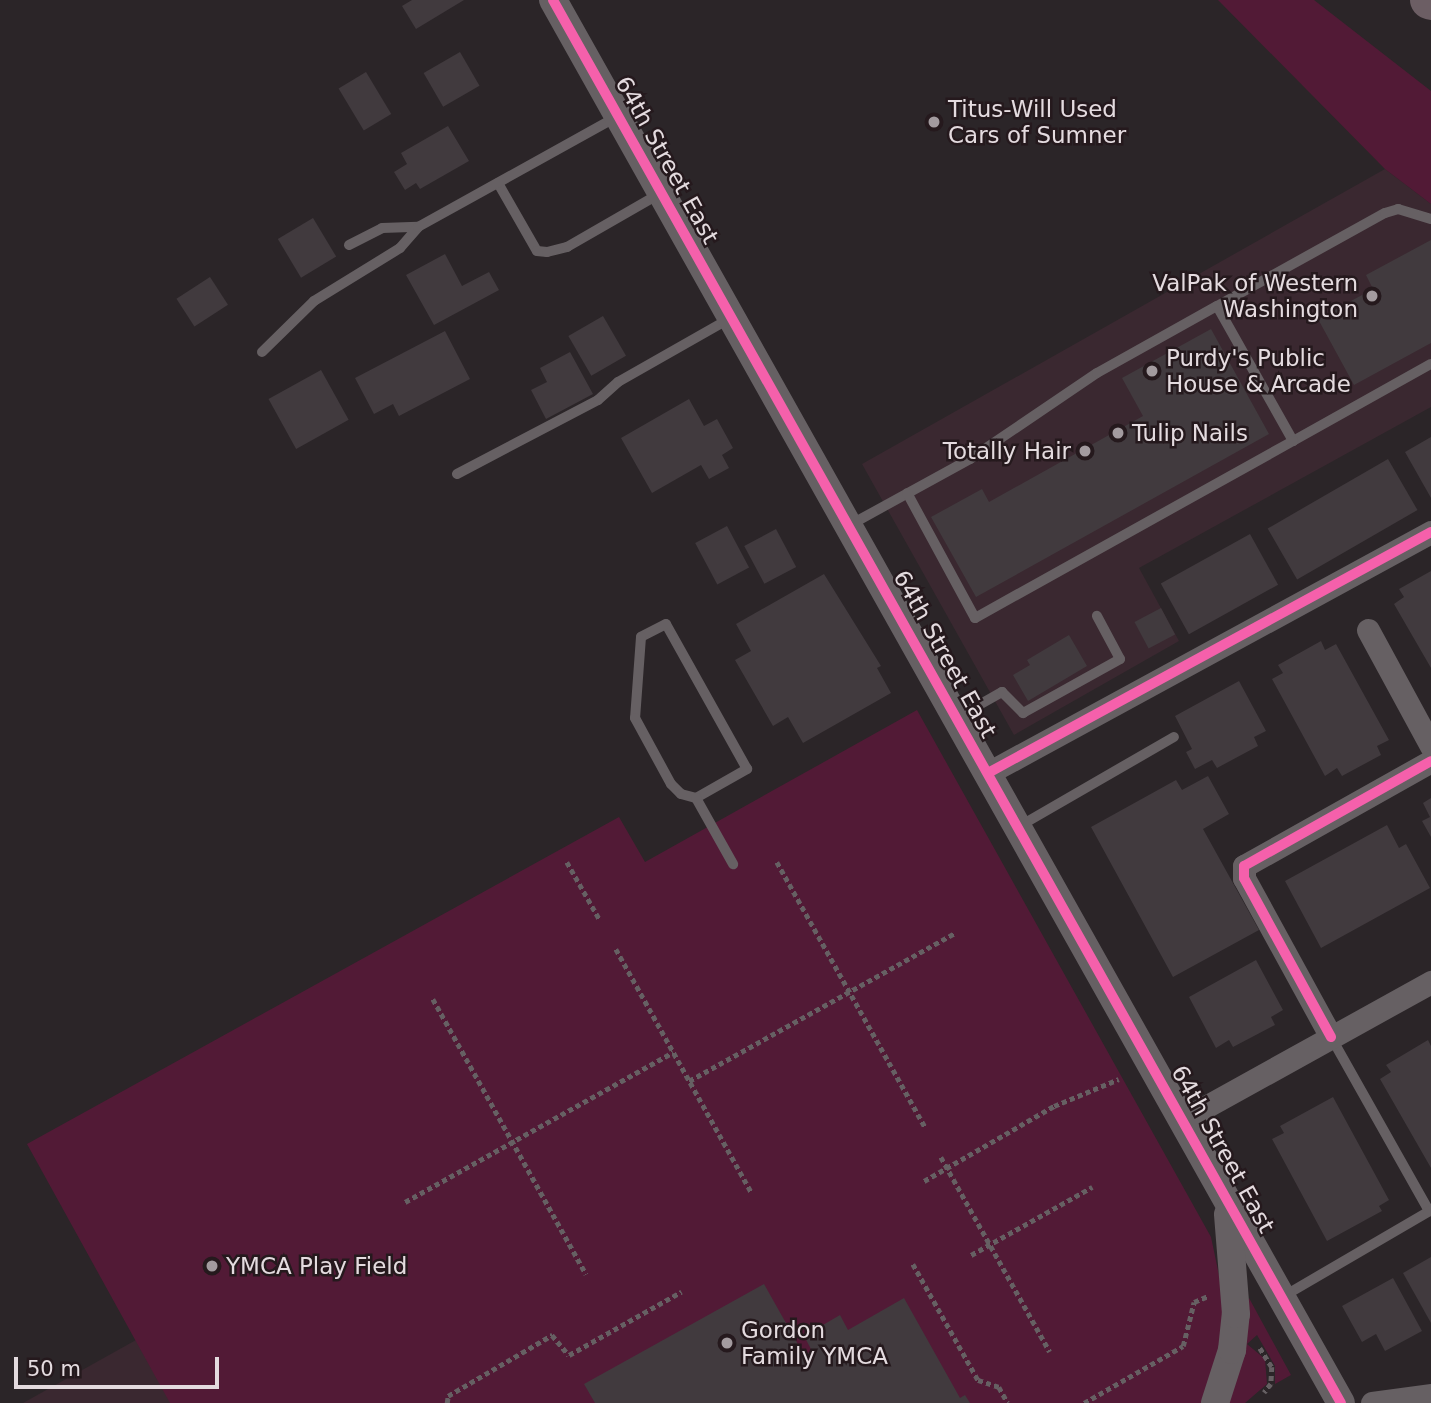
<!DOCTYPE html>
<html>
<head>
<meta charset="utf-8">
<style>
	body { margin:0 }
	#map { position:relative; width:1431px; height:1403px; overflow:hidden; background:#2b2528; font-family:"DejaVu Sans",sans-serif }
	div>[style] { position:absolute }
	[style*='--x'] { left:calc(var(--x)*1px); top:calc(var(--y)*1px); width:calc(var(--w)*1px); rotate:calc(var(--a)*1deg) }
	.built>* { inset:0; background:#3a2830 }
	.green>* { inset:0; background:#521a36 }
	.building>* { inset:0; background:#413a3e; transform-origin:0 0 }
	.path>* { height:4.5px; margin-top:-2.25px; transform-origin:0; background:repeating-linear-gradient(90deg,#666063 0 5px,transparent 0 8.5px) }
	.service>* { height:10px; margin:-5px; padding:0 5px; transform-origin:5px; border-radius:5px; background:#666063 }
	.minor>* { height:23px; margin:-11.5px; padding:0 11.5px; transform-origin:11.5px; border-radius:11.5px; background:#666063 }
	.tertiary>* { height:28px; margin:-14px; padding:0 14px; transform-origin:14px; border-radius:14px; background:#666063 }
	.motorway>* { height:38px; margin:-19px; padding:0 19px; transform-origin:19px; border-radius:19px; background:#6c5e64 }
	.cycleway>* { height:10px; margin:-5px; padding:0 5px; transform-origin:5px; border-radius:5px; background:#f560ab }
	.dots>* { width:19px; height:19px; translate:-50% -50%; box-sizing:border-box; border:4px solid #25191d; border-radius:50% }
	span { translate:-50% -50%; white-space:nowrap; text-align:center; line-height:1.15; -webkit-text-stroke:5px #25191d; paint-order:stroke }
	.poi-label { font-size:23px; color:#e4dbdf }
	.left { translate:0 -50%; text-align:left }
	.right { translate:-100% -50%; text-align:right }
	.street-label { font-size:23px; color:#e4dbdf }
	.scale { position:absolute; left:14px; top:1357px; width:205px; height:32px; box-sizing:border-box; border:4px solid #e4dbdf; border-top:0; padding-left:9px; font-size:21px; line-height:24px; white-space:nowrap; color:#e4dbdf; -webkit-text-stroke:5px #25191d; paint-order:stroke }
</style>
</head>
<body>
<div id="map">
	<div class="built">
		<div style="clip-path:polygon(1385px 169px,1431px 204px,1431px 407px,1139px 568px,1179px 641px,1014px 735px,862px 464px)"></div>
		<div style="clip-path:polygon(136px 1340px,171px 1403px,23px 1403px)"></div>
	</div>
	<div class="green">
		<div style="clip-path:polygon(1218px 0,1314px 0,1431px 91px,1431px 204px,1385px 169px)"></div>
		<div style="clip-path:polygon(917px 710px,1211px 1237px,1223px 1294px,1222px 1336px,1204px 1403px,170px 1403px,27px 1144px,619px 817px,645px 862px)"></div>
		<div style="clip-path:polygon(1249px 1298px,1291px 1375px,1275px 1384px,1275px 1366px,1257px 1335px,1247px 1344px,1265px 1359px,1267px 1384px,1245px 1403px,1227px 1403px)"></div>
	</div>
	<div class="building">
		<div style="clip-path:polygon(412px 0,464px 0,416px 29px,402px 6px)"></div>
		<div style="left:460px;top:52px;width:39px;height:42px;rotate:60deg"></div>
		<div style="left:366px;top:72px;width:49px;height:32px;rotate:59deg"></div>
		<div style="clip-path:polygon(448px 126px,469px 161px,420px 189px,416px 183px,405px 190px,394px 172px,407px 164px,401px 153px)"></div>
		<div style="left:313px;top:218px;width:45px;height:41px;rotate:59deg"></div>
		<div style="clip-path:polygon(1431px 240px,1431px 343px,1354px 385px,1318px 319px,1373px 289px,1366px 275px)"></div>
		<div style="clip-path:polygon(445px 254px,462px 286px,489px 272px,499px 290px,434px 325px,406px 275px)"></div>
		<div style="left:210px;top:277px;width:33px;height:40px;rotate:57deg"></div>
		<div style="left:603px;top:316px;width:46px;height:40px;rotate:60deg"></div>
		<div style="clip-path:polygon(1211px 329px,1269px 434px,976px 597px,931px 517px,982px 489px,989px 502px,1143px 416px,1122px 378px)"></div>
		<div style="clip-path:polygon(445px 331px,470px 379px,399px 416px,393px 404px,374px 414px,355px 378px)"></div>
		<div style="clip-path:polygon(570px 352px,593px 394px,546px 419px,531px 390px,547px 382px,540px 368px)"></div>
		<div style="left:321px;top:370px;width:57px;height:60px;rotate:61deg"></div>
		<div style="clip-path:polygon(689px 399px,704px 426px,717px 419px,733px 448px,722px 455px,729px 468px,709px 479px,701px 465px,652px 493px,621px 438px)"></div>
		<div style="clip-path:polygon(1431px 437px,1431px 498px,1405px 452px)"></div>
		<div style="left:1388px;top:459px;width:59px;height:139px;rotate:60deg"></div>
		<div style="left:727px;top:526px;width:47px;height:36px;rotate:62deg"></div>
		<div style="left:776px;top:529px;width:43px;height:36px;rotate:62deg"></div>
		<div style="left:1250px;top:534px;width:58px;height:102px;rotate:61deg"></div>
		<div style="clip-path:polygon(1431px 571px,1431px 668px,1394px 604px,1404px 597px,1399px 589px)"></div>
		<div style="clip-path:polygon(824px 574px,881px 666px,877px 668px,891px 693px,803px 743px,788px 717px,773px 726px,735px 660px,751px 651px,736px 624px)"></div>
		<div style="left:1161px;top:608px;width:30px;height:30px;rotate:62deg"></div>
		<div style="clip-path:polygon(1069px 635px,1087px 666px,1028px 701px,1013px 675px,1030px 665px,1027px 660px)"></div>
		<div style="clip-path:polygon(1321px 641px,1325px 650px,1336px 644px,1389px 740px,1377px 746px,1381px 755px,1342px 776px,1337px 768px,1325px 776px,1272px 679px,1283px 673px,1278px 665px)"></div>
		<div style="clip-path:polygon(1239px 681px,1266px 731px,1254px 737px,1258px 746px,1217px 768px,1212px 760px,1195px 769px,1186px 752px,1192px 749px,1175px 716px)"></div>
		<div style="clip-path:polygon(1208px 776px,1229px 814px,1203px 829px,1259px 930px,1173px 977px,1091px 827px,1176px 780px,1182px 790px)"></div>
		<div style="clip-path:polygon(1431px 798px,1431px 837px,1422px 821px,1430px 817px,1423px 803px)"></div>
		<div style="clip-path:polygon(1387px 825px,1399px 848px,1406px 844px,1430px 888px,1321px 948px,1285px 881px)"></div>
		<div style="clip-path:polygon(1256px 960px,1283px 1010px,1271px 1017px,1275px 1025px,1233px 1047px,1229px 1040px,1216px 1048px,1189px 997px)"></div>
		<div style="clip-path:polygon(1428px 1040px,1431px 1046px,1431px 1168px,1380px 1079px,1391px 1072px,1386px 1065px)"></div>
		<div style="clip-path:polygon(1333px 1097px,1389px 1200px,1379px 1206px,1382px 1211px,1327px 1241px,1272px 1139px,1284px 1133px,1280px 1126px)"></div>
		<div style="clip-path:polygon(1431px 1257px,1431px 1323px,1403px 1273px)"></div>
		<div style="clip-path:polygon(1393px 1278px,1422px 1331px,1385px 1351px,1376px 1334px,1362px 1342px,1342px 1306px)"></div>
		<div style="clip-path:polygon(764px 1284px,804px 1355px,812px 1351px,804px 1336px,840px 1315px,848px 1330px,904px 1298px,960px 1398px,965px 1395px,970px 1403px,595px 1403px,584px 1384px)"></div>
	</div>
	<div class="path">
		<div style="--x:567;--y:862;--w:67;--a:60.4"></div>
		<div style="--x:777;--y:862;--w:304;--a:60.8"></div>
		<div style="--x:616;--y:949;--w:279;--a:60.9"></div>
		<div style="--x:433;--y:999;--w:315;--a:60.9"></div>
		<div style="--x:689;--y:1081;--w:304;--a:-29.1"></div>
		<div style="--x:941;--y:1157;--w:223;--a:60.8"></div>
		<div style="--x:924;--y:1181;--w:150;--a:-30"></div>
		<div style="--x:1054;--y:1106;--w:70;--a:-22.6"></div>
		<div style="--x:405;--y:1202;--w:307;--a:-29.2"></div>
		<div style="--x:971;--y:1255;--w:139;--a:-29.3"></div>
		<div style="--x:913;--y:1264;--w:133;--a:60.7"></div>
		<div style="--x:978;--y:1380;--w:22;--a:18"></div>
		<div style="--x:999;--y:1387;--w:18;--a:61"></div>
		<div style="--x:1260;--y:1348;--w:22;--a:58"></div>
		<div style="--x:1272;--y:1367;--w:17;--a:93"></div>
		<div style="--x:1271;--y:1384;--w:11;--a:128"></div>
		<div style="--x:447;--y:1403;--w:7;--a:-82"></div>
		<div style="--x:448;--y:1396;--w:121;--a:-30.4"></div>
		<div style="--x:552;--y:1335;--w:26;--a:50"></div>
		<div style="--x:569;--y:1355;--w:129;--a:-29.4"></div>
		<div style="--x:1084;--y:1403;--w:114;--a:-29.9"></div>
		<div style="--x:1183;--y:1346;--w:45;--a:-76"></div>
		<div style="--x:1194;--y:1302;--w:15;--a:-23"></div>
	</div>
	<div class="service">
		<div style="--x:498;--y:183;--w:78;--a:60.2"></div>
		<div style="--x:537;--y:251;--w:10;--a:6"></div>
		<div style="--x:547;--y:252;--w:21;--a:-14"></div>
		<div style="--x:567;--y:247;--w:108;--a:-29.9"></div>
		<div style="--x:349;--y:245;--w:37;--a:-27"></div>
		<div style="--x:382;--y:228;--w:36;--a:-2"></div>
		<div style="--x:1217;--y:306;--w:192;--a:-29"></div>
		<div style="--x:1385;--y:213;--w:14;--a:-17"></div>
		<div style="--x:1398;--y:209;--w:34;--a:17"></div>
		<div style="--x:262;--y:352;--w:73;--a:-44.4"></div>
		<div style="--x:314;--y:301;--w:101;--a:-31.6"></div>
		<div style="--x:400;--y:248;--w:28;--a:-49"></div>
		<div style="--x:418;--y:227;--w:229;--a:-29"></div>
		<div style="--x:1293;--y:441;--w:158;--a:-29.2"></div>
		<div style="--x:457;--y:474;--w:159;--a:-27.7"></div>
		<div style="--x:598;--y:400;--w:27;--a:-42"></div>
		<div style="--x:618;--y:382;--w:128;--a:-29.6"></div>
		<div style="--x:848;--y:526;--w:139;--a:-28.8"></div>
		<div style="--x:970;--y:459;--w:153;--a:-34.1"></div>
		<div style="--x:1097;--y:373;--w:137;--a:-29.2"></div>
		<div style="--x:1217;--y:306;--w:155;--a:60.6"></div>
		<div style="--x:1293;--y:441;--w:364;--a:150.9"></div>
		<div style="--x:975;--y:618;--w:142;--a:-118.5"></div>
		<div style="--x:956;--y:718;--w:53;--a:-29.5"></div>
		<div style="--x:1002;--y:692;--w:30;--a:45"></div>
		<div style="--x:1023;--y:713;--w:111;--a:-29.1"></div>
		<div style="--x:1120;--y:659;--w:49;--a:-118.1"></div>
		<div style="--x:696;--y:798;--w:59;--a:-29.6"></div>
		<div style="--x:747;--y:769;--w:166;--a:-119.2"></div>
		<div style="--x:666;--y:624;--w:28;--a:153"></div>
		<div style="--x:641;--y:637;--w:81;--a:94.2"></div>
		<div style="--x:635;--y:718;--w:75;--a:61.4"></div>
		<div style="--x:671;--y:784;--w:14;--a:45"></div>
		<div style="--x:681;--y:794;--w:16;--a:15"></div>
		<div style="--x:696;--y:798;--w:76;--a:60.7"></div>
		<div style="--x:1018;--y:827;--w:180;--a:-30"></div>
		<div style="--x:1331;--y:1037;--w:200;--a:60.6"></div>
		<div style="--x:1284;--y:1296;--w:170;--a:-30.3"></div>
	</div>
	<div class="minor">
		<div style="--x:1368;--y:630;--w:132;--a:61.5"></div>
		<div style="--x:988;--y:773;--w:504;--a:-28.55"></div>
		<div style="--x:1331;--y:1037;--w:181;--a:-118.7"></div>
		<div style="--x:1244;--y:878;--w:12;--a:-90"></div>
		<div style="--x:1244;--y:866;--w:214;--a:-29.3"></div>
		<div style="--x:1182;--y:1120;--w:285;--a:-29"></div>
		<div style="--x:1372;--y:1403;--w:60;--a:-7.7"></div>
	</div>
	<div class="tertiary">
		<div style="--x:553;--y:0;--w:1609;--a:60.68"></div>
		<div style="--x:1215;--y:1403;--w:56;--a:-72.2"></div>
		<div style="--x:1232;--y:1350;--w:36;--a:-84"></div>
		<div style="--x:1236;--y:1314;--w:100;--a:-94.6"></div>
	</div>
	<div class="motorway">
		<div style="--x:1429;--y:0;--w:2;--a:27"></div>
	</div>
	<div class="cycleway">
		<div style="--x:553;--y:0;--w:1609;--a:60.68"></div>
		<div style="--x:988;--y:773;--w:504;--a:-28.55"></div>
		<div style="--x:1331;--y:1037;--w:181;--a:-118.7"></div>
		<div style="--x:1244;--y:878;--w:12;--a:-90"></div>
		<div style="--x:1244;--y:866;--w:214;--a:-29.3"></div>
	</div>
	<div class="dots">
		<div style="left:934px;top:122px;background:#a39b9f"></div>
		<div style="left:1372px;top:296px;background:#a39b9f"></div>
		<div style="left:1152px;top:371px;background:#a39b9f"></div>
		<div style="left:1118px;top:433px;background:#a39b9f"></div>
		<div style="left:1085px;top:451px;background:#a39b9f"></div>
		<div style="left:212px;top:1266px;background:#a39b9f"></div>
		<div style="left:727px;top:1343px;background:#a39b9f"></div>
	</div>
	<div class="poi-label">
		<span class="left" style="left:948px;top:122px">Titus-Will Used<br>Cars of Sumner</span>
		<span class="right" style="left:1358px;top:296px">ValPak of Western<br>Washington</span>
		<span class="left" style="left:1166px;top:371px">Purdy's Public<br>House &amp; Arcade</span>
		<span class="left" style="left:1132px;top:433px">Tulip Nails</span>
		<span class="right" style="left:1071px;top:451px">Totally Hair</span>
		<span class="left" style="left:226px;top:1266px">YMCA Play Field</span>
		<span class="left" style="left:741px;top:1343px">Gordon<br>Family YMCA</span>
	</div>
	<div class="street-label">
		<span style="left:667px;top:160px;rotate:61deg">64th Street East</span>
		<span style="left:945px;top:654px;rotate:61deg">64th Street East</span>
		<span style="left:1223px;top:1149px;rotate:61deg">64th Street East</span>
	</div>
	<div class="scale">50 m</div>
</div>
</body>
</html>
